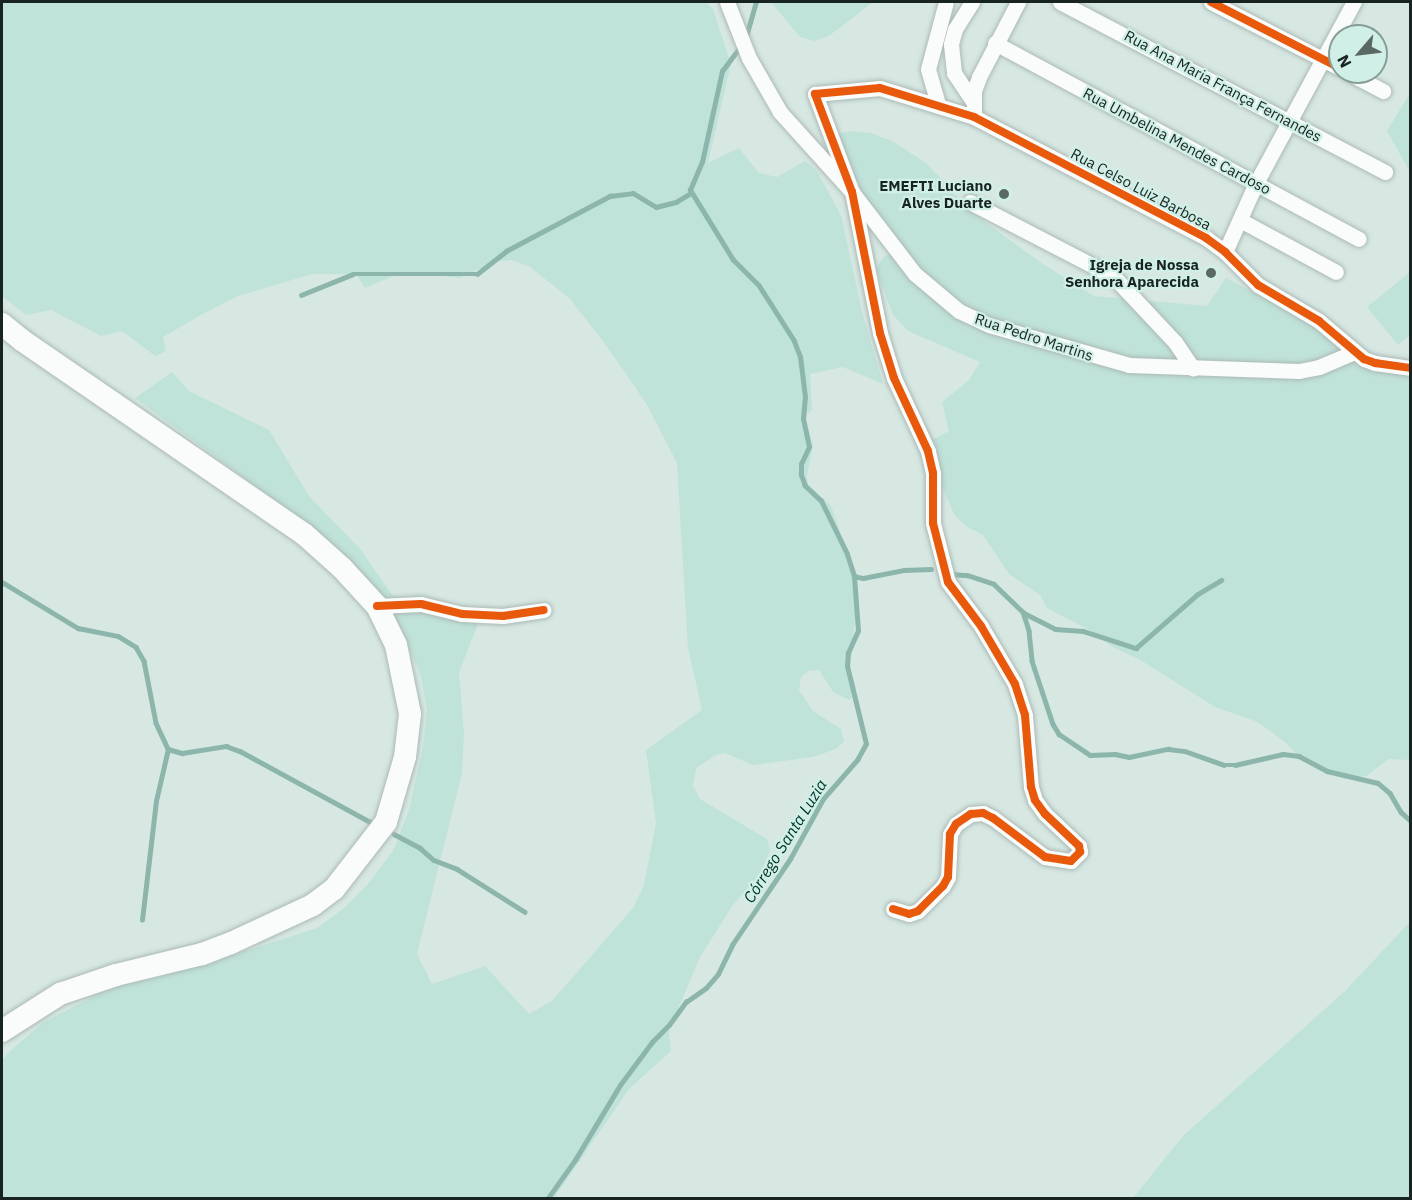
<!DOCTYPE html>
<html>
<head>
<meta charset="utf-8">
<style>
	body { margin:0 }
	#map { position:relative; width:1412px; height:1200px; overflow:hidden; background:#d7e8e3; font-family:"IBM Plex Sans",sans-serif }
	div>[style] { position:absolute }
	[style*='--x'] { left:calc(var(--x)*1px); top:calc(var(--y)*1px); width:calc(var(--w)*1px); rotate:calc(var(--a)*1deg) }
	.green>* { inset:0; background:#bfe2d9 }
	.stream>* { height:4.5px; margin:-2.25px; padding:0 2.25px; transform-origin:2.25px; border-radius:2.25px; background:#8cb6ab }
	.roads { filter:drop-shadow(0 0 2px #acb9b5) drop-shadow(0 0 2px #acb9b5) }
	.minor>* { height:15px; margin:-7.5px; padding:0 7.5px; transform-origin:7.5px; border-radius:7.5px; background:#f9fcfb }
	.highway>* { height:22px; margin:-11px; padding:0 11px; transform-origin:11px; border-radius:11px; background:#f9fcfb }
	.cycleway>* { height:8px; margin:-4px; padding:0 4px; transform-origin:4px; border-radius:4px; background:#e8590c }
	.dots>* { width:16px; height:16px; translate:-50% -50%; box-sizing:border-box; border:3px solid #d0efe6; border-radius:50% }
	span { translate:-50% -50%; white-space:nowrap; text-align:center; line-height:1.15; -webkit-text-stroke:4.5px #d0efe6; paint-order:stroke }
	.street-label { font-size:15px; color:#182421 }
	.poi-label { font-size:15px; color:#182421; font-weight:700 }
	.right { translate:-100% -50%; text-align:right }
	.water-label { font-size:16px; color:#003229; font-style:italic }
	.frame { position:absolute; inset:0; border:3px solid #182421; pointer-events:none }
	.north { position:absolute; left:1328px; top:24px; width:60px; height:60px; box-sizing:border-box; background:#d0efe6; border:2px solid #869e97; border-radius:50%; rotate:242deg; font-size:16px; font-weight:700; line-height:24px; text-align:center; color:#182421 }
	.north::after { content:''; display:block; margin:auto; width:21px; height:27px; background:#5b6965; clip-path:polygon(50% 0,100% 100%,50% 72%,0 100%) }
</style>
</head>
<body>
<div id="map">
	<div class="green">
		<div style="clip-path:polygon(2px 2px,706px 2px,713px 9px,731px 64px,708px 163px,739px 148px,759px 173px,777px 177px,805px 161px,816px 170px,841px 215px,862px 312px,883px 384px,843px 367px,810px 374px,812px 410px,807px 414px,806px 420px,813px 446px,807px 476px,808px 484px,831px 506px,854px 571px,855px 621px,850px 669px,856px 687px,854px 697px,849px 700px,833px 692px,819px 670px,808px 671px,801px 677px,799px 690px,813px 711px,841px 729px,844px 741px,836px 749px,813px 757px,753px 765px,725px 753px,716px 755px,696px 768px,693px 786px,700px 799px,767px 839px,770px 850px,761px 873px,733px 905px,700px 957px,669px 1030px,671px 1051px,629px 1089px,554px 1198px,2px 1198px,2px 1061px,11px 1050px,44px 1022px,114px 986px,163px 976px,182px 966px,236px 954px,317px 928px,344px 908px,368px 884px,393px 851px,409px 810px,423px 748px,427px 710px,421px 676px,405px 639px,318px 532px,135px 398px,172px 372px,189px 391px,269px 430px,309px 496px,361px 550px,399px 605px,480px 619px,459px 672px,464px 733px,462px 773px,417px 954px,432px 984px,485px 966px,529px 1014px,552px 1001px,633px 908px,644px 885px,656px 823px,646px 750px,702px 710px,688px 648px,677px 463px,646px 403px,603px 341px,570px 299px,530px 267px,512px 260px,496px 261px,460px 278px,412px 272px,396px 275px,365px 288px,356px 274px,312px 274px,238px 296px,201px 315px,163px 337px,166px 351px,155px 356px,122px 331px,101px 336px,51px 310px,26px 315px,2px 296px)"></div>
		<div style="clip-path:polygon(771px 2px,873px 2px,829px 36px,814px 41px,800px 37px)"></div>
		<div style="clip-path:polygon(1410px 93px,1410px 172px,1387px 131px)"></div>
		<div style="clip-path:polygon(852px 131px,871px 133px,892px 141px,926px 163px,974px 214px,1040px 262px,1094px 296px,1207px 306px,1226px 278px,1294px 314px,1306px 315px,1313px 308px,1392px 373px,1410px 365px,1410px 760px,1389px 759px,1366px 776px,1349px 778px,1330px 774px,1303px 761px,1286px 743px,1258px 722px,1215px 707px,1142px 661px,1111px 646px,1097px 634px,1047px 608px,1040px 595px,1009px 574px,983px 535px,967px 527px,955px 516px,939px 480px,928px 442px,949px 431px,942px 402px,969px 380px,980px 362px,908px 331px,893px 315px,876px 269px,883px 257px,891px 254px,831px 141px,841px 133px)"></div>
		<div style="clip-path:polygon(1410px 272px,1410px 335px,1398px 345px,1367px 307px)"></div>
		<div style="clip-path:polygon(1410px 922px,1410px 1198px,1133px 1198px,1183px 1136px,1345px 991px)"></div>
	</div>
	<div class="stream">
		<div style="--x:745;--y:40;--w:40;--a:-74"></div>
		<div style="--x:301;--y:295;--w:56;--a:-22"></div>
		<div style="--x:353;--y:274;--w:124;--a:0"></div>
		<div style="--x:477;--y:274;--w:37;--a:-38"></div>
		<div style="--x:506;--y:251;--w:118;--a:-27.9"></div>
		<div style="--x:610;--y:196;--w:23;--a:-7"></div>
		<div style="--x:633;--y:193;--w:27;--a:31"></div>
		<div style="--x:656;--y:207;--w:21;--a:-14"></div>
		<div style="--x:676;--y:202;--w:17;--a:-31"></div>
		<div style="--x:951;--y:574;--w:16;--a:4"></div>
		<div style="--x:967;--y:575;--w:28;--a:18"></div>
		<div style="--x:994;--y:584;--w:40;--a:44"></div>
		<div style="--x:1023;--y:612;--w:20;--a:72"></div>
		<div style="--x:1029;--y:631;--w:30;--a:84"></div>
		<div style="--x:1032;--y:661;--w:66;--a:71.6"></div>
		<div style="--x:1053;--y:724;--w:12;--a:59"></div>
		<div style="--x:1059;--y:734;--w:37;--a:34"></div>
		<div style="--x:1090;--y:755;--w:25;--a:-2"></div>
		<div style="--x:1115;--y:754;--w:14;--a:12"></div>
		<div style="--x:1129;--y:757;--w:40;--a:-12"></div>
		<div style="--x:1168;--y:749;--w:17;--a:7"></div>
		<div style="--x:1185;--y:751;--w:41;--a:19.7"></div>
		<div style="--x:1224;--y:765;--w:11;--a:0"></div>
		<div style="--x:1235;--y:765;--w:49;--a:-12.9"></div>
		<div style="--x:1283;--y:754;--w:16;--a:7"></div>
		<div style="--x:1299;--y:756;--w:32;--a:28"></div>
		<div style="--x:1327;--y:771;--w:52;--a:13.2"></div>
		<div style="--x:1378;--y:783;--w:16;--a:40"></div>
		<div style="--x:1390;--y:793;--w:22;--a:60"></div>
		<div style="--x:1401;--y:812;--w:12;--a:42"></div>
		<div style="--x:854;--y:576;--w:9;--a:13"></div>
		<div style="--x:863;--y:578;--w:42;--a:-11"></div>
		<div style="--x:904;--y:570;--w:27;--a:-2"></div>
		<div style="--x:2;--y:582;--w:89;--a:31.2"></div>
		<div style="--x:78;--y:628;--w:41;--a:11.3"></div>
		<div style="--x:118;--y:636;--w:21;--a:31"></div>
		<div style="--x:136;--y:647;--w:16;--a:60"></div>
		<div style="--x:144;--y:661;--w:63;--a:79"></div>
		<div style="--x:156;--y:723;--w:29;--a:65"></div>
		<div style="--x:168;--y:749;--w:15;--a:16"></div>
		<div style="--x:182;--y:753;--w:45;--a:-9"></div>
		<div style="--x:226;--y:746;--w:15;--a:20"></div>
		<div style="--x:240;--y:751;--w:148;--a:28.6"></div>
		<div style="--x:1024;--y:613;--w:35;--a:27"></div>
		<div style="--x:1055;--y:629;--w:28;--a:4"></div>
		<div style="--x:1083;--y:631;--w:56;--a:17.8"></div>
		<div style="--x:1136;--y:648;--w:82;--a:-41.1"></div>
		<div style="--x:1198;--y:594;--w:27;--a:-31"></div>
		<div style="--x:394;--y:834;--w:30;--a:28"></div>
		<div style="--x:420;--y:848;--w:18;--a:41"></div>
		<div style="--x:434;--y:860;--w:25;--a:21"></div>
		<div style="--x:457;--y:869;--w:80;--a:32.3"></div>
		<div style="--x:142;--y:920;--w:120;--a:-83.3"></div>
		<div style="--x:156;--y:801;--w:53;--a:-77"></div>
		<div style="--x:548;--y:1198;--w:47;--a:-54.6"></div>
		<div style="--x:575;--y:1160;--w:87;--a:-59"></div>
		<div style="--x:620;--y:1085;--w:54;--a:-53.3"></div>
		<div style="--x:652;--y:1042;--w:24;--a:-45"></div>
		<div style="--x:669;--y:1025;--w:29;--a:-54"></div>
		<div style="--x:686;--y:1002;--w:24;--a:-35"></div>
		<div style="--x:706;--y:988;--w:18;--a:-49"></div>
		<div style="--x:718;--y:974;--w:32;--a:-64"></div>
		<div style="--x:732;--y:945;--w:104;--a:-56"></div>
		<div style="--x:790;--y:859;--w:68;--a:-61.2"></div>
		<div style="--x:823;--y:799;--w:52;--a:-48.9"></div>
		<div style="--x:857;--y:760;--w:18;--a:-61"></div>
		<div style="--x:866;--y:744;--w:80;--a:-103.7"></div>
		<div style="--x:847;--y:666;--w:13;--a:-86"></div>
		<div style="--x:848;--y:653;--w:24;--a:-66"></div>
		<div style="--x:858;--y:631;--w:55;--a:-94.2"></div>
		<div style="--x:854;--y:576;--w:23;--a:-108"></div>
		<div style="--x:847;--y:554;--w:59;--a:-116.1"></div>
		<div style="--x:821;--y:501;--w:22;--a:-137"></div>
		<div style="--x:805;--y:486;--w:12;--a:-110"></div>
		<div style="--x:801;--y:475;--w:11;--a:-90"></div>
		<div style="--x:801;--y:464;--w:19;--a:-65"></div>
		<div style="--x:809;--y:447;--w:29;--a:-102"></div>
		<div style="--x:803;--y:419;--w:22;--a:-85"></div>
		<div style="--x:805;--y:397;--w:40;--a:-97.1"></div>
		<div style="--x:800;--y:357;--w:17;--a:-111"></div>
		<div style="--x:794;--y:341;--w:65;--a:-122.5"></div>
		<div style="--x:759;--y:286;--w:37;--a:-135"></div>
		<div style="--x:733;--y:260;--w:82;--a:-121.6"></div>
		<div style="--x:690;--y:190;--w:30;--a:-67"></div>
		<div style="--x:702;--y:162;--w:93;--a:-77.6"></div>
		<div style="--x:722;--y:71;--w:31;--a:-53"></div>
	</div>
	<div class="roads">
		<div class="minor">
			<div style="--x:727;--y:2;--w:60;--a:68.6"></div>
			<div style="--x:749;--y:58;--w:62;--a:60.1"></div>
			<div style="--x:780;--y:112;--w:108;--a:48"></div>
			<div style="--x:852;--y:192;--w:103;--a:52.5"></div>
			<div style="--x:915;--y:274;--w:57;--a:40.1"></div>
			<div style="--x:959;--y:311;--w:33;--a:25"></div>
			<div style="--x:989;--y:325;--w:146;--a:15.9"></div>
			<div style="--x:1129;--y:365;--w:170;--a:2"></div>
			<div style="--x:1299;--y:371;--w:20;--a:-11"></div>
			<div style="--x:1319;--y:367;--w:38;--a:-23"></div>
			<div style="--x:972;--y:2;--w:32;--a:122"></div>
			<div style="--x:955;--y:29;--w:16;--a:105"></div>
			<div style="--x:951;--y:44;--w:29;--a:84"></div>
			<div style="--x:954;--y:73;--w:34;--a:56"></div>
			<div style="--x:1060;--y:2;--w:367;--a:27.6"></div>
			<div style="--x:1211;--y:2;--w:145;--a:27.1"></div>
			<div style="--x:995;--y:43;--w:413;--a:28.3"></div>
			<div style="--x:1347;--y:72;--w:41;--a:27.8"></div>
			<div style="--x:938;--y:104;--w:36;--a:-106"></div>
			<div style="--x:928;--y:69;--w:69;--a:-75"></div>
			<div style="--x:974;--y:117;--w:26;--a:-90"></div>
			<div style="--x:974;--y:91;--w:15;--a:-70"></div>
			<div style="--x:979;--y:77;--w:85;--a:-62.5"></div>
			<div style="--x:970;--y:202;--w:161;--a:27.4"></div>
			<div style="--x:1113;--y:276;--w:91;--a:46.8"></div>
			<div style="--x:1175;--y:342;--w:32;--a:56"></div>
			<div style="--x:1240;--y:220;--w:109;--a:28.4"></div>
			<div style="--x:1225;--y:252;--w:76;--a:-65.8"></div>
			<div style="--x:1256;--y:183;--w:206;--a:-61.6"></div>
			<div style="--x:377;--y:606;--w:44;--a:-2.6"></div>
			<div style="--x:421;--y:604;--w:42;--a:13.7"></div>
			<div style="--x:462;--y:614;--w:41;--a:2.8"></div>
			<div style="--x:503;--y:616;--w:41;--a:-8.3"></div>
			<div style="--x:893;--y:909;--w:17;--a:17"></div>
			<div style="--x:909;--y:914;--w:9;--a:-18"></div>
			<div style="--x:918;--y:911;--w:35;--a:-45"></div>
			<div style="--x:943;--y:886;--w:10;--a:-61"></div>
			<div style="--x:948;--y:877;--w:43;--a:-87.3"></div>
			<div style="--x:950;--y:834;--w:12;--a:-59"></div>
			<div style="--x:956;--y:824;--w:18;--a:-34"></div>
			<div style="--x:971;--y:814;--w:12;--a:-5"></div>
			<div style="--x:983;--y:813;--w:11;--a:27"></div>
			<div style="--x:993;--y:818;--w:65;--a:36.9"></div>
			<div style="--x:1045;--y:857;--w:26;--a:9"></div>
			<div style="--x:1071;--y:861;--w:13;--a:-45"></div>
			<div style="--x:1080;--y:852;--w:6;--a:-99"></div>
			<div style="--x:1079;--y:846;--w:47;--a:-136.7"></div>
			<div style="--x:1045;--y:814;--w:17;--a:-126"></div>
			<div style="--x:1035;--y:800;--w:14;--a:-107"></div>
			<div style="--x:1031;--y:787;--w:72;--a:-94.8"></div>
			<div style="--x:1025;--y:715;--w:33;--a:-108"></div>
			<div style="--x:1015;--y:684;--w:67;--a:-120.4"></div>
			<div style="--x:981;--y:626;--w:55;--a:-126.9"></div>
			<div style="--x:948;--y:582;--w:61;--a:-104.3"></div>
			<div style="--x:933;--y:523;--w:50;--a:-90"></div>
			<div style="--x:933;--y:473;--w:23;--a:-103"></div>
			<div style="--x:928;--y:451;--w:81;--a:-115"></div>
			<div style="--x:894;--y:378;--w:47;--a:-107.3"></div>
			<div style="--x:880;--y:333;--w:144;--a:-101.2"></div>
			<div style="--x:852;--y:192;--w:105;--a:-110.7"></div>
			<div style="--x:815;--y:94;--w:65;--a:-5.3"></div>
			<div style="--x:880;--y:88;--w:98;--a:17.1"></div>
			<div style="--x:974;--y:117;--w:262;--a:27.5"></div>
			<div style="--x:1206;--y:238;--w:24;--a:36"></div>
			<div style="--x:1225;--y:252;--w:47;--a:45"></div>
			<div style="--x:1258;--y:285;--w:71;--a:30.5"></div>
			<div style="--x:1319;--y:321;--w:59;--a:40.2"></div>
			<div style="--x:1364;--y:359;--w:12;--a:20"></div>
			<div style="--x:1375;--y:363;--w:35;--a:8"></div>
		</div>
		<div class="highway">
			<div style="--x:2;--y:324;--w:27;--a:39"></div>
			<div style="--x:23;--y:341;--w:341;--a:34.5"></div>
			<div style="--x:304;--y:534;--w:51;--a:41.8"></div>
			<div style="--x:342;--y:568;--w:52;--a:47.4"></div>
			<div style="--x:377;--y:606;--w:43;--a:64"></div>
			<div style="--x:396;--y:645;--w:70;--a:78.5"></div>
			<div style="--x:410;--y:714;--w:43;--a:96.6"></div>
			<div style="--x:405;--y:757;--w:68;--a:106.3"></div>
			<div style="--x:386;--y:822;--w:85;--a:127.8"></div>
			<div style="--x:334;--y:889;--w:26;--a:143"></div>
			<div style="--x:313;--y:905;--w:90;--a:155.1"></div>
			<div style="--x:231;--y:943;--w:31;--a:159"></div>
			<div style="--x:202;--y:954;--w:89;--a:166.3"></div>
			<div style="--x:116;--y:975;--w:59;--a:161.3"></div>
			<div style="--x:60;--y:994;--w:69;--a:147.5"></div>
		</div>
	</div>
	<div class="cycleway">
		<div style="--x:1211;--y:2;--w:145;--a:27.1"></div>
		<div style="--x:377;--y:606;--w:44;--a:-2.6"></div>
		<div style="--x:421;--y:604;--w:42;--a:13.7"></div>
		<div style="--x:462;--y:614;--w:41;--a:2.8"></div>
		<div style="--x:503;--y:616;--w:41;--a:-8.3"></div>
		<div style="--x:893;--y:909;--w:17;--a:17"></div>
		<div style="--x:909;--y:914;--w:9;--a:-18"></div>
		<div style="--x:918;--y:911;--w:35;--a:-45"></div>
		<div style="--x:943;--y:886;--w:10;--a:-61"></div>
		<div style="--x:948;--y:877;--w:43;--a:-87.3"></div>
		<div style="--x:950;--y:834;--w:12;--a:-59"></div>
		<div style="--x:956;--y:824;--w:18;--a:-34"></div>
		<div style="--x:971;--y:814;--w:12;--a:-5"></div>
		<div style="--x:983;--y:813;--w:11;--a:27"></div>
		<div style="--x:993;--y:818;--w:65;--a:36.9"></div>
		<div style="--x:1045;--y:857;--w:26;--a:9"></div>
		<div style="--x:1071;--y:861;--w:13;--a:-45"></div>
		<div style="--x:1080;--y:852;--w:6;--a:-99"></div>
		<div style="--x:1079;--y:846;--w:47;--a:-136.7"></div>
		<div style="--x:1045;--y:814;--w:17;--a:-126"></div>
		<div style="--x:1035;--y:800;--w:14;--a:-107"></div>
		<div style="--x:1031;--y:787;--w:72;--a:-94.8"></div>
		<div style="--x:1025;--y:715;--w:33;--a:-108"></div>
		<div style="--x:1015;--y:684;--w:67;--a:-120.4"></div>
		<div style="--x:981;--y:626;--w:55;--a:-126.9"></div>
		<div style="--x:948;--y:582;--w:61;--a:-104.3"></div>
		<div style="--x:933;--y:523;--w:50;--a:-90"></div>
		<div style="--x:933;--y:473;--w:23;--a:-103"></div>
		<div style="--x:928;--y:451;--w:81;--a:-115"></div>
		<div style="--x:894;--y:378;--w:47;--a:-107.3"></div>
		<div style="--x:880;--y:333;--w:144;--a:-101.2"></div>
		<div style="--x:852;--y:192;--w:105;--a:-110.7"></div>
		<div style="--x:815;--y:94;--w:65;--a:-5.3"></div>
		<div style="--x:880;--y:88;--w:98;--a:17.1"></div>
		<div style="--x:974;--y:117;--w:262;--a:27.5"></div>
		<div style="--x:1206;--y:238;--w:24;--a:36"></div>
		<div style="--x:1225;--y:252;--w:47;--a:45"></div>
		<div style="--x:1258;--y:285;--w:71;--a:30.5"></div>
		<div style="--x:1319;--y:321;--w:59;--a:40.2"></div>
		<div style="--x:1364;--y:359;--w:12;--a:20"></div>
		<div style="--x:1375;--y:363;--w:35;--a:8"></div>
	</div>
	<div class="dots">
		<div style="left:1004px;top:194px;background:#5b6965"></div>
		<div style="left:1211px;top:273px;background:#5b6965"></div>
	</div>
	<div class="street-label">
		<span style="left:1223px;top:86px;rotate:28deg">Rua Ana Maria França Fernandes</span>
		<span style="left:1177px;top:141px;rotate:28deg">Rua Umbelina Mendes Cardoso</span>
		<span style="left:1141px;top:189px;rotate:28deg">Rua Celso Luiz Barbosa</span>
		<span style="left:1034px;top:337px;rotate:18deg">Rua Pedro Martins</span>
	</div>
	<div class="poi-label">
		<span class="right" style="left:992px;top:194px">EMEFTI Luciano<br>Alves Duarte</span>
		<span class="right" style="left:1199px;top:273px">Igreja de Nossa<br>Senhora Aparecida</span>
	</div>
	<div class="water-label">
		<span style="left:785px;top:841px;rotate:-58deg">Córrego Santa Luzia</span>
	</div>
	<div class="frame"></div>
	<div class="north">N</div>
</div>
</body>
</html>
